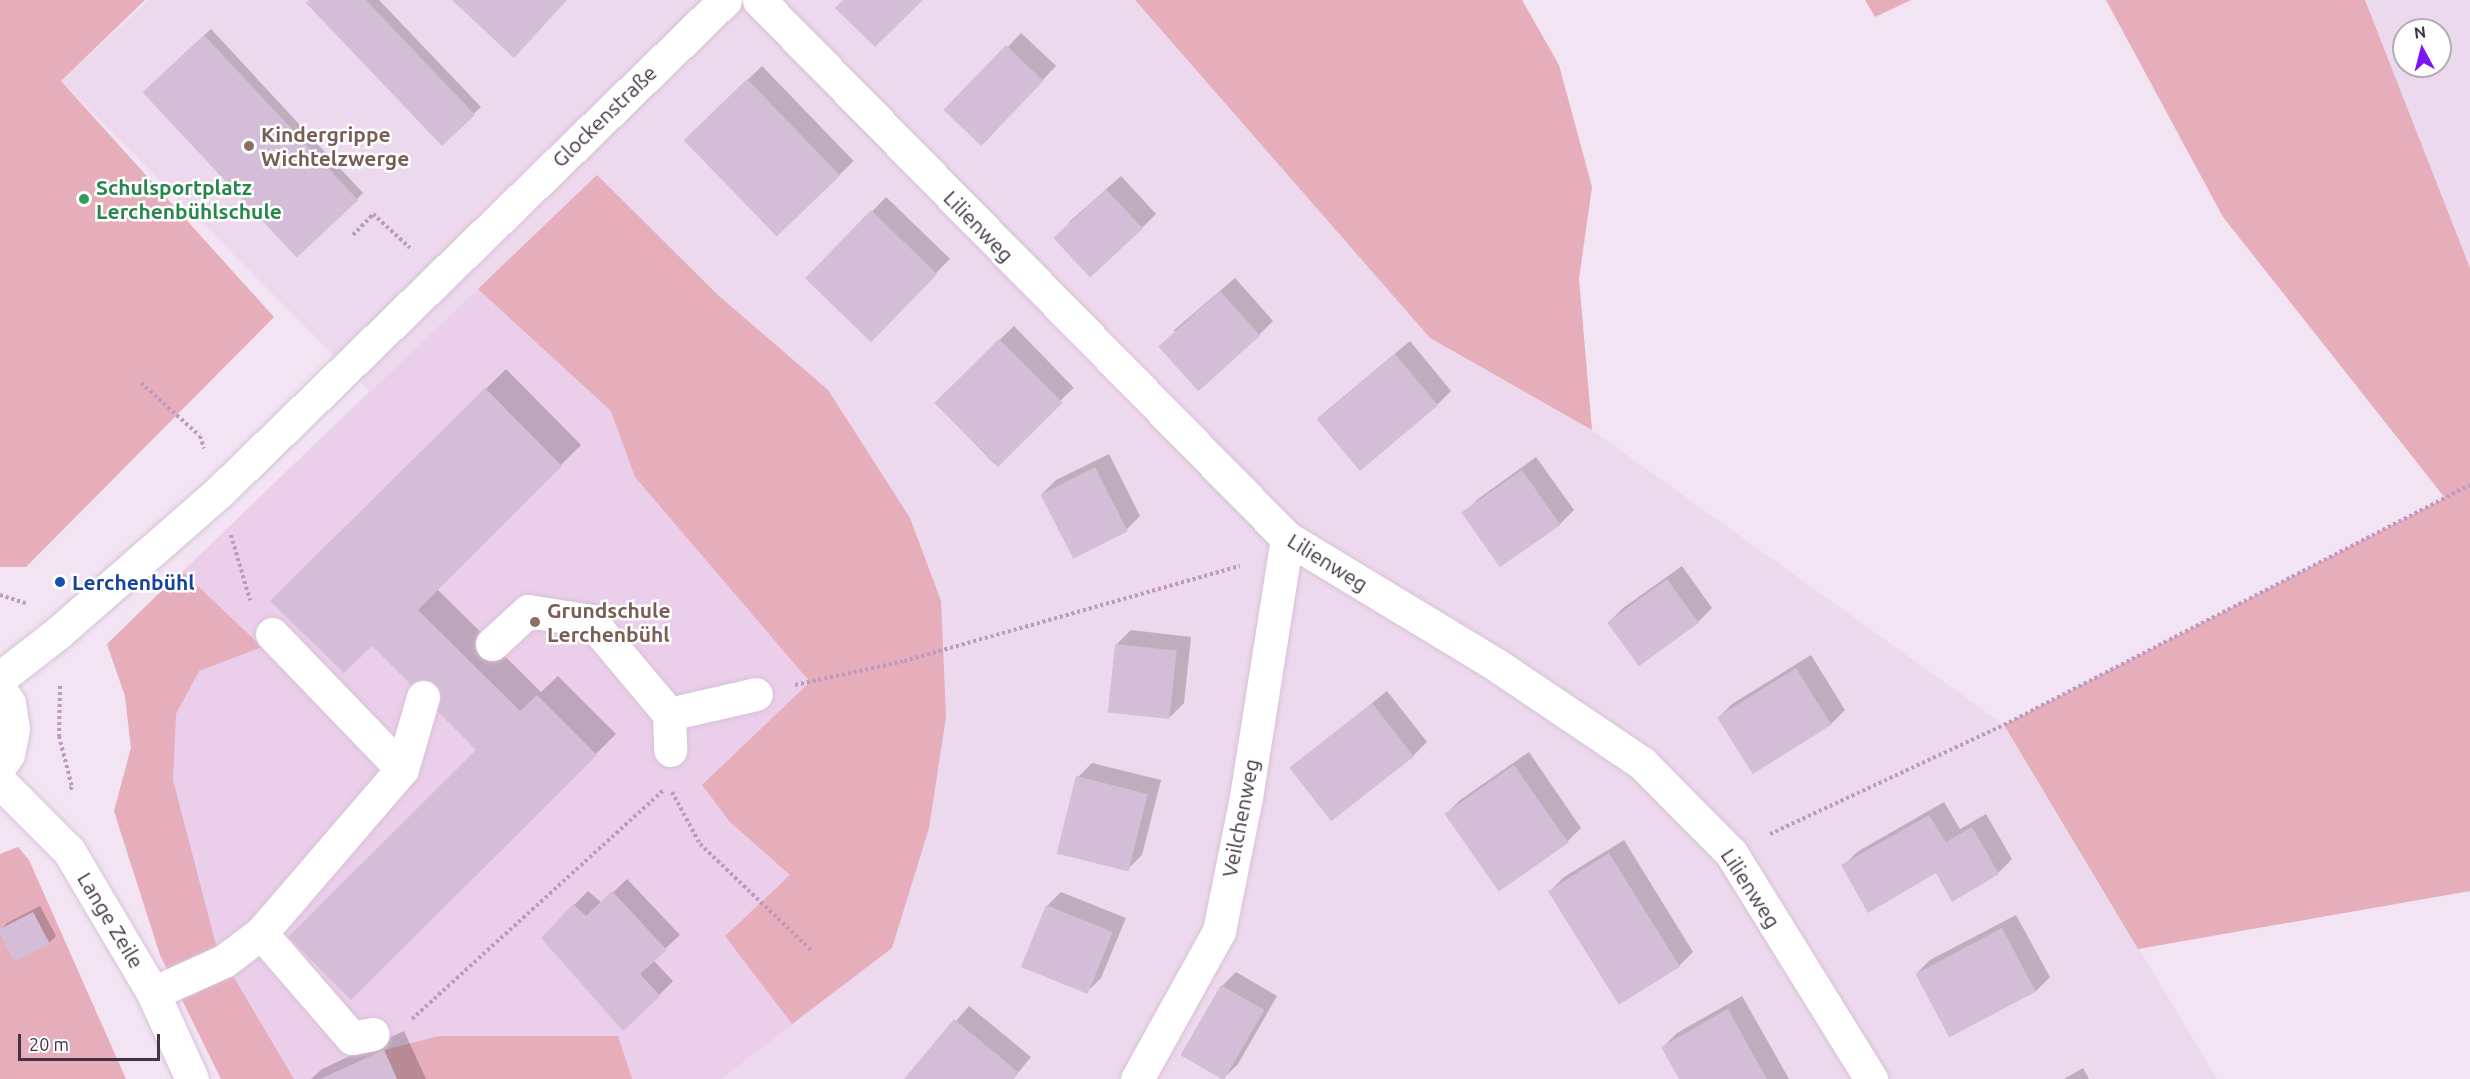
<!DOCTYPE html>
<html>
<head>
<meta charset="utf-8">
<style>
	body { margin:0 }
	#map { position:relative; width:2470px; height:1079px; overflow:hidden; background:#f2e4f2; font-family:Ubuntu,sans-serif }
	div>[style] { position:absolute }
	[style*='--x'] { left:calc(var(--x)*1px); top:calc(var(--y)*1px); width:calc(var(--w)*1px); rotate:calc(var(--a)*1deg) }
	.residential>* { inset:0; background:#edd9ed }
	.education>* { inset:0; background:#ebceea }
	.green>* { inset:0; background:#e6adbb }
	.shadow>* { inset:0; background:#0003; transform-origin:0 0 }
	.building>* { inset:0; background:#d4bdd6; transform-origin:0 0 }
	.path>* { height:4px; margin-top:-2px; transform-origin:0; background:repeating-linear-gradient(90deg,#bd98bf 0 3px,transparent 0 6px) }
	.roads { filter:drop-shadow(0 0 2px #d7c1d8) drop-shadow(0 0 2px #d7c1d8) }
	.minor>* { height:33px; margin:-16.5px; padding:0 16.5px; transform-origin:16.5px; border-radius:16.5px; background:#fff }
	.dots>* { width:16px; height:16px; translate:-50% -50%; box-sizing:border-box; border:3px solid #fff; border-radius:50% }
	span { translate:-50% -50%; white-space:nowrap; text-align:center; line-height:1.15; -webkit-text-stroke:5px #fff; paint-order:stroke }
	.street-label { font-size:21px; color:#423444 }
	.education-label { font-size:21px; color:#785e54; font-weight:700 }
	.left { translate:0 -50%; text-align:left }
	.leisure-label { font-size:21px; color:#27864d; font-weight:700 }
	.transit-label { font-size:21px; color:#164399; font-weight:700 }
	.north { position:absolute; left:2392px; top:18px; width:60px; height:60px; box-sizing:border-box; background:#fff; border:2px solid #b3aeb4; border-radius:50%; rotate:353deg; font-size:16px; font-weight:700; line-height:24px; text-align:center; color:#423444 }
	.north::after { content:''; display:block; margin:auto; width:21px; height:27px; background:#7c16f7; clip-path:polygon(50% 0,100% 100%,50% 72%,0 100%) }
	.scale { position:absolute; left:18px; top:1034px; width:142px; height:27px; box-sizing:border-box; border:3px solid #423444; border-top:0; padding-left:8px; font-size:18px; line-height:21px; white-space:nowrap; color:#423444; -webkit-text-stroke:4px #fff; paint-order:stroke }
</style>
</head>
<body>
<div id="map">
	<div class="residential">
		<div style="clip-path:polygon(149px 0,1135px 0,1430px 338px,1592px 430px,2004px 725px,2217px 1079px,221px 1079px,160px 955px,114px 811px,131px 748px,125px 696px,107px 644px,369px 391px,61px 81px)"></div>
		<div style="clip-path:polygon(evenodd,2365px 0,2470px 0,2470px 268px,2365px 0,2404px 30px,2440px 30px,2440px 66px,2404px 66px,2404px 30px)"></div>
	</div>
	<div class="education">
		<div style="clip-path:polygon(597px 175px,719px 296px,828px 390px,910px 518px,941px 601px,946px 717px,929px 828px,892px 948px,721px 1079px,221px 1079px,160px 955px,114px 811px,131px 748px,125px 696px,107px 644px)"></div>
	</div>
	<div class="green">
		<div style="clip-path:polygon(0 0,145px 0,61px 81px,274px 317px,26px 567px,0 567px)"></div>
		<div style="clip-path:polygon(1135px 0,1522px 0,1559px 65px,1592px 187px,1579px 279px,1592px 430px,1430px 338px)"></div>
		<div style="clip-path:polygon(1865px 0,1911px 0,1875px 17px)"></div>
		<div style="clip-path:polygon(2106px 0,2365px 0,2470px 268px,2470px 891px,2138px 949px,2004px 725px,2445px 498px,2223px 217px)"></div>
		<div style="clip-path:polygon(597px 175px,719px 296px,828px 390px,910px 518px,941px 601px,946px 717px,929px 828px,892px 948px,792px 1024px,725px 936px,790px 875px,730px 822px,702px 785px,810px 682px,635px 477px,611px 411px,478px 289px)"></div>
		<div style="clip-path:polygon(182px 571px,262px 647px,199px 671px,176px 714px,173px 780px,217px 949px,294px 1079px,221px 1079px,160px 955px,114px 811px,131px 748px,125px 696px,107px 644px)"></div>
		<div style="clip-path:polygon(18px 847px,29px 860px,126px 1079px,0 1079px,0 854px)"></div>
		<div style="clip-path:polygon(439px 1036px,618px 1036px,632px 1079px,397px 1079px,384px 1050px)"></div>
	</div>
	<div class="shadow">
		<div style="clip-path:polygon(311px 0,379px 0,481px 107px,442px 144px)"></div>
		<div style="clip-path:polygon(211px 29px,363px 193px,356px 200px,151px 85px)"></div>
		<div style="left:1021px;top:33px;width:48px;height:107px;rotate:43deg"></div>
		<div style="left:762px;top:66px;width:132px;height:107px;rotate:46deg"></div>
		<div style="clip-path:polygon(1121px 176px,1156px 214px,1142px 228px,1068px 223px)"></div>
		<div style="left:886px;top:197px;width:89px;height:114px;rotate:44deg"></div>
		<div style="clip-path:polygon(1235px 278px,1273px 321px,1259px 335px,1173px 331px)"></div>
		<div style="left:1014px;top:326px;width:86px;height:110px;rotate:46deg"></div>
		<div style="clip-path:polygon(1410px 341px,1451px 391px,1437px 405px,1318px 418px)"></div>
		<div style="clip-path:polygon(506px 369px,581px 445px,437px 589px,541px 692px,558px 676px,616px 734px,351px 997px,478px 750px,372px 644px,273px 601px)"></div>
		<div style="clip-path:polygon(1109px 454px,1140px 516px,1126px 530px,1042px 494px,1056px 480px)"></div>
		<div style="clip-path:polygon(1536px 457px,1574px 510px,1560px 524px,1464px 513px,1478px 499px)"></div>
		<div style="clip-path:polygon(1682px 566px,1712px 608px,1698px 622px,1609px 622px,1623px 608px)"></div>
		<div style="clip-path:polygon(1131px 630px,1191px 637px,1184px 703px,1170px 717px,1117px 644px)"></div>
		<div style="clip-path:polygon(1811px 655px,1845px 710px,1831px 724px,1753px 773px,1718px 718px,1732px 704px)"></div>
		<div style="clip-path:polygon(1387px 691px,1427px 742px,1413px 756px,1292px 768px)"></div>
		<div style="clip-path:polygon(1529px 752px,1581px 828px,1567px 842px,1498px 890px,1446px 814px,1460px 800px)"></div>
		<div style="clip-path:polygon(1092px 763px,1161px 780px,1142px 855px,1128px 869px,1078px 777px)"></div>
		<div style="clip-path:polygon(1944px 802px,1960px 829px,1986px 814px,2012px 859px,1998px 873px,1843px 866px,1857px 852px)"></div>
		<div style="clip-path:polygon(1624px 840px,1693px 952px,1679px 966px,1550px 891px,1564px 877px)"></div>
		<div style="clip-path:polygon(627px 879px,680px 935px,653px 960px,673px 981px,659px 995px,574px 905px,588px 891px,602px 903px)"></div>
		<div style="clip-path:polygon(1061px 892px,1126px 918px,1101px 978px,1087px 992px,1047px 906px)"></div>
		<div style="clip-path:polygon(40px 906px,56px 936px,49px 943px,0 931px,7px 923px)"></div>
		<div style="clip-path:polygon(2016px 915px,2050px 977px,2036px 991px,1950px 1036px,1916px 974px,1930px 960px)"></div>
		<div style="clip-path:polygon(1236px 972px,1277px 996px,1238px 1064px,1224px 1078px,1222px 986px)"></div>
		<div style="clip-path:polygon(1742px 996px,1789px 1079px,1681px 1079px,1663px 1047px,1677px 1033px)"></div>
		<div style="clip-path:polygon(969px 1006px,1031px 1057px,1013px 1079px,906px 1079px)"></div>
		<div style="clip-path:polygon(404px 1031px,426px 1079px,311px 1079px,322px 1069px)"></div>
		<div style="clip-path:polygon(2083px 1068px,2089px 1079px,2064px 1079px)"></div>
	</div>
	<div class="building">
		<div style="clip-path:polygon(309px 0,366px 0,475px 115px,442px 146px,306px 3px)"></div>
		<div style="clip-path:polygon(452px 0,567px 0,514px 58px)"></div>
		<div style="clip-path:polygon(843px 0,923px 0,875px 47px,835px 8px)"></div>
		<div style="left:204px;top:35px;width:226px;height:84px;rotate:47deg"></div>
		<div style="left:1006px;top:45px;width:52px;height:90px;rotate:44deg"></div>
		<div style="left:747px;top:79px;width:134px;height:88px;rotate:46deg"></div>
		<div style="left:1106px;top:189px;width:54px;height:72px;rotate:47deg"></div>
		<div style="left:871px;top:210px;width:92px;height:95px;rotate:44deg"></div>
		<div style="left:1220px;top:291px;width:60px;height:83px;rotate:48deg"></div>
		<div style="left:999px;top:339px;width:90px;height:91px;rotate:45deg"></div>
		<div style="left:1395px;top:354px;width:67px;height:102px;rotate:50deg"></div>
		<div style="clip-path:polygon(485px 388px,562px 466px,418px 610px,520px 711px,537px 695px,597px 755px,351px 1000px,288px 937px,476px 750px,372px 646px,344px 673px,270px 601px)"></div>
		<div style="left:1095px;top:467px;width:72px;height:61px;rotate:63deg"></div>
		<div style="left:1522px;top:470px;width:67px;height:74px;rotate:55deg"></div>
		<div style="left:1667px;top:579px;width:54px;height:74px;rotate:54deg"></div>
		<div style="left:1115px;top:644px;width:62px;height:69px;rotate:6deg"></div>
		<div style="left:1796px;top:668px;width:67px;height:93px;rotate:58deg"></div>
		<div style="left:1372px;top:703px;width:68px;height:105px;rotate:52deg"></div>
		<div style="left:1514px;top:765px;width:95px;height:85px;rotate:55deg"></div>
		<div style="left:1076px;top:776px;width:74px;height:80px;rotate:14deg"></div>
		<div style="clip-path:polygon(1929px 815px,1946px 842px,1972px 827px,1999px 874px,1952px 902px,1936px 873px,1868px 913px,1841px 865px)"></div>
		<div style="left:1609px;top:853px;width:134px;height:72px;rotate:58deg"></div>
		<div style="clip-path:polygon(612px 891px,667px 950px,640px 974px,660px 996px,623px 1031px,541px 938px,573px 904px,586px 916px)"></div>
		<div style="left:1046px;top:905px;width:72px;height:67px;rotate:22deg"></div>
		<div style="clip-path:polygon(33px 912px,50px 944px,14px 962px,0 934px,0 929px)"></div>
		<div style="left:2002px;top:928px;width:72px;height:98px;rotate:62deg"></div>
		<div style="left:1221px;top:985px;width:50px;height:81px;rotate:30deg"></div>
		<div style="clip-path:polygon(1728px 1009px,1767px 1079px,1679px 1079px,1661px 1047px)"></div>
		<div style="clip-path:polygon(954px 1019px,1018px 1072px,1012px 1079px,904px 1079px)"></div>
		<div style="clip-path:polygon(384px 1050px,397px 1079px,320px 1079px)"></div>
	</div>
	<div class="path">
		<div style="--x:353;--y:235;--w:29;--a:-46"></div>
		<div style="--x:373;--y:214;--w:50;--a:42.6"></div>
		<div style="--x:141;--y:383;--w:79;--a:41.9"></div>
		<div style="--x:200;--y:436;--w:13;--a:72"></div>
		<div style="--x:231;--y:535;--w:68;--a:73.7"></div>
		<div style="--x:0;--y:595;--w:29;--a:18"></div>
		<div style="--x:795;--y:685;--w:112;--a:-12.4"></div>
		<div style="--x:904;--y:661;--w:349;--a:-15.8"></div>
		<div style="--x:60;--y:686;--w:50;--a:91.1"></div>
		<div style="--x:59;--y:736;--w:53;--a:75.7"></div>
		<div style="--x:72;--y:787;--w:6;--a:129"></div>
		<div style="--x:672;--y:792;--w:59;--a:61.7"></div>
		<div style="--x:700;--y:844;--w:156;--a:43.7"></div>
		<div style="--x:1770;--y:834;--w:258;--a:-25"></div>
		<div style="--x:2004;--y:725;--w:524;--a:-27.25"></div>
		<div style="--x:412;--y:1019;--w:341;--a:-42.3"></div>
	</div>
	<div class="roads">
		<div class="minor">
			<div style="--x:759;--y:0;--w:754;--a:45.54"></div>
			<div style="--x:1287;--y:538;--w:247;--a:31.2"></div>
			<div style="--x:1498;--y:666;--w:174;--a:34"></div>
			<div style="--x:1642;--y:763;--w:127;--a:45.3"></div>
			<div style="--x:1731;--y:853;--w:266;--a:58.2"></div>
			<div style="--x:272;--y:634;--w:187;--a:46.1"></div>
			<div style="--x:492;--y:644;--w:49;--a:-42.5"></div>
			<div style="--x:528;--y:611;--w:64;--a:9"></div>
			<div style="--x:591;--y:621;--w:121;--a:50"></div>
			<div style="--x:669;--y:714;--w:36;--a:88"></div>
			<div style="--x:0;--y:678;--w:75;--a:-37.9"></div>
			<div style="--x:59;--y:632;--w:213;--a:-41.2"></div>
			<div style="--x:219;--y:492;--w:706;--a:-44.2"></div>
			<div style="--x:0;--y:690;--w:16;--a:55"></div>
			<div style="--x:9;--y:703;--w:26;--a:81"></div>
			<div style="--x:13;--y:729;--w:25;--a:101"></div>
			<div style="--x:8;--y:754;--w:14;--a:124"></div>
			<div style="--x:669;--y:714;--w:89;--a:-12.9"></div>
			<div style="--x:0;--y:782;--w:98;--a:45"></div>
			<div style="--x:69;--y:851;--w:165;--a:59.4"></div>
			<div style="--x:153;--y:993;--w:94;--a:65.6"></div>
			<div style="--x:261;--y:933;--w:139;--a:49.1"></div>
			<div style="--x:352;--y:1038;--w:21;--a:-11"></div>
			<div style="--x:153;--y:993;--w:78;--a:-24.3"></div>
			<div style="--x:224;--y:961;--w:46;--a:-37.1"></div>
			<div style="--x:261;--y:933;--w:216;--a:-49.3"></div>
			<div style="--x:402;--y:769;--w:75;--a:-73.7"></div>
			<div style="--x:1137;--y:1079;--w:169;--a:-61"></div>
			<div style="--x:1219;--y:931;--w:137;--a:-78.6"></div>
			<div style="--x:1246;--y:797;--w:262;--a:-81"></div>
		</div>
	</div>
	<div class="dots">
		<div style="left:249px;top:146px;background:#8d6e63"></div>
		<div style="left:84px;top:199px;background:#2e9e5b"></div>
		<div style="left:60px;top:582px;background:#1a4fb4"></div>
		<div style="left:535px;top:622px;background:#8d6e63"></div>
	</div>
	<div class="street-label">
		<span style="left:604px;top:116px;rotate:-44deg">Glockenstraße</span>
		<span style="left:979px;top:226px;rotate:46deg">Lilienweg</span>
		<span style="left:1328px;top:562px;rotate:32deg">Lilienweg</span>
		<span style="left:1240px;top:818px;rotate:-79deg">Veilchenweg</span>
		<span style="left:1751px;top:888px;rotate:57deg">Lilienweg</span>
		<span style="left:111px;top:920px;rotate:59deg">Lange Zeile</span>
	</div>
	<div class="education-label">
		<span class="left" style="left:261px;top:146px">Kindergrippe<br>Wichtelzwerge</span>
		<span class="left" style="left:547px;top:622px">Grundschule<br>Lerchenbühl</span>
	</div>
	<div class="leisure-label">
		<span class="left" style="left:96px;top:199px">Schulsportplatz<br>Lerchenbühlschule</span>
	</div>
	<div class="transit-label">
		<span class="left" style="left:72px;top:582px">Lerchenbühl</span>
	</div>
	<div class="north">N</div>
	<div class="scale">20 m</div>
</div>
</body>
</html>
